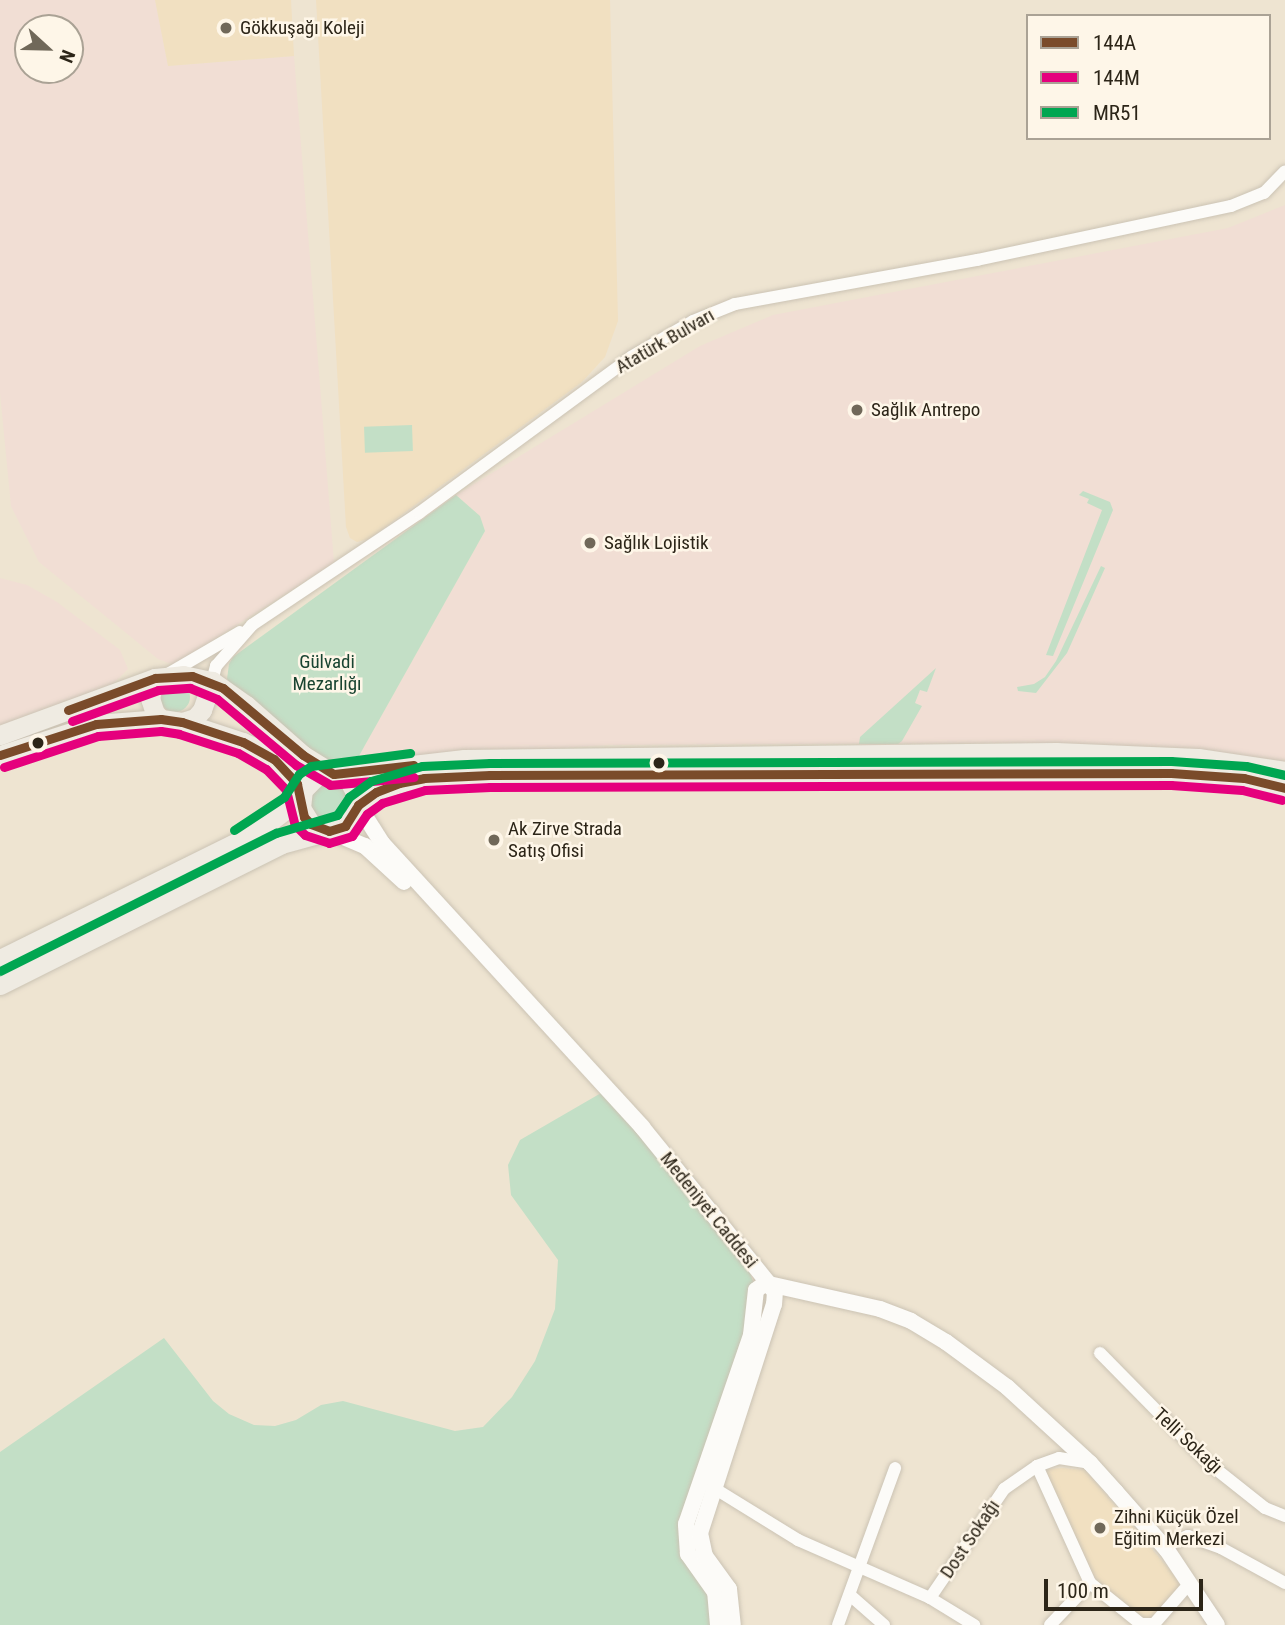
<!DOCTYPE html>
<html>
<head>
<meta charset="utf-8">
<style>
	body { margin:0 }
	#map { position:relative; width:1285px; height:1625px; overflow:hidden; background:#eee4d1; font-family:"Roboto Condensed",sans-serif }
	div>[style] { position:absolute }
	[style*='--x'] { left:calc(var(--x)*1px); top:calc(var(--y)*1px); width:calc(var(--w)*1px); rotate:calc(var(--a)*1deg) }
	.industrial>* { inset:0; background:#f1ded4 }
	.built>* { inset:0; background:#f1e0c1 }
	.green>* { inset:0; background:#c3dfc6; transform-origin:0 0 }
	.round { border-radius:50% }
	.roads { filter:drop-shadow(0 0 2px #cbc3b4) drop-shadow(0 0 2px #cbc3b4) }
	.minor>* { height:12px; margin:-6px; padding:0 6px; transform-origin:6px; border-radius:6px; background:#fcfbf8 }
	.tertiary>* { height:16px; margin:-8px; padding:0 8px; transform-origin:8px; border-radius:8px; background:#fcfbf8 }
	.primary>* { height:19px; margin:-9.5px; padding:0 9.5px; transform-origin:9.5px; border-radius:9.5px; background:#efebe2 }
	.bus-1>* { height:9px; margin:-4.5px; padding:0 4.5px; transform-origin:4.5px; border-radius:4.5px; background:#7a4b2a }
	.bus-2>* { height:9px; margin:-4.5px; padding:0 4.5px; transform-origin:4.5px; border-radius:4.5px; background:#e5007d }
	.bus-3>* { height:9px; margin:-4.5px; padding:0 4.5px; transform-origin:4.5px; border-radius:4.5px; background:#00a651 }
	.dots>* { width:19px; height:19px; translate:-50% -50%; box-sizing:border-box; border:4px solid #fef6e8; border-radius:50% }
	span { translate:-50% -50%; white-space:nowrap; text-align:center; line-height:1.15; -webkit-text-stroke:5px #fef6e8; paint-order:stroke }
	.poi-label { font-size:19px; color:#2c2518 }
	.left { translate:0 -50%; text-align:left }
	.street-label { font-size:19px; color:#2c2518 }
	.park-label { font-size:19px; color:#194431 }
	.legend { position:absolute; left:1026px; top:14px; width:245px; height:126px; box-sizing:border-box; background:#fef6e8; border:2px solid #aaa295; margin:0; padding:9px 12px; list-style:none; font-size:21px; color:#2c2518 }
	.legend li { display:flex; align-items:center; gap:14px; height:35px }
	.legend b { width:35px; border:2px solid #aaa295 }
	.north { position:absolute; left:14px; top:14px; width:70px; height:70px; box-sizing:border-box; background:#fef6e8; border:2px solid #aaa295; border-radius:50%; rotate:112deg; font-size:19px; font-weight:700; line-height:28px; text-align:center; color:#2c2518 }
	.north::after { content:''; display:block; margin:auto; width:24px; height:32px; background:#706859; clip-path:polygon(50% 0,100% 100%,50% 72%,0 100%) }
	.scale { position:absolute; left:1044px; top:1579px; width:159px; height:32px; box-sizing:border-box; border:4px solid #2c2518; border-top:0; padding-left:9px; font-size:21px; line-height:24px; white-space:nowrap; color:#2c2518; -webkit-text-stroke:5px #fef6e8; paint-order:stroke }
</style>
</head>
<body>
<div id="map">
	<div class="industrial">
		<div style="clip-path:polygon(evenodd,0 0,155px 0,168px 66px,294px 56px,334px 563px,174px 665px,158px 659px,39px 562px,11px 506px,0 393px,0 0,28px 28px,70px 28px,70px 70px,28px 70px,28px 28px)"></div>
		<div style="clip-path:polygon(1285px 205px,1285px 763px,1157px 751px,1001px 743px,607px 745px,355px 763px,485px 531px,480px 516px,456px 495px,700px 346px,773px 315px,1228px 228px)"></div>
		<div style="clip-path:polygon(0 578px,27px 585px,57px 602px,120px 650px,128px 669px,113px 684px,0 726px)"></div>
	</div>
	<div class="built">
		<div style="clip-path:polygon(155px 0,291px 0,294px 56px,168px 66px)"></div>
		<div style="clip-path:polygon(316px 0,610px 0,618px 321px,605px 357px,582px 382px,369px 539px,357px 542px,350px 538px,346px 527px)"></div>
		<div style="clip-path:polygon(1062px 1468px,1085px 1470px,1180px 1582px,1179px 1595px,1154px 1624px,1141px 1624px,1090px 1583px,1041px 1475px,1049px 1469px)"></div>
	</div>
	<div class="green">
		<div style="left:412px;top:425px;width:26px;height:48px;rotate:88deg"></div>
		<div style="clip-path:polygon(1083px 491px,1110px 502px,1113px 510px,1053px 656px,1046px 655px,1102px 510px,1087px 503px,1089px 499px,1079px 495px)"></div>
		<div style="clip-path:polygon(456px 495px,480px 516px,485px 531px,355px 763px,336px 764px,324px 761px,233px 686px,227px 679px,229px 664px,233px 657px)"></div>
		<div style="clip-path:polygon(1101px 566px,1105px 568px,1067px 653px,1036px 693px,1018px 691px,1017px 687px,1034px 684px,1045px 677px,1056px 661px)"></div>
		<div style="clip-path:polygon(936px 668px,927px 692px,920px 690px,915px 703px,922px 706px,902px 741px,898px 744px,859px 744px,860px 737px)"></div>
		<div class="round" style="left:160px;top:682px;width:30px;height:30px"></div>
		<div class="round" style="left:310px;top:782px;width:40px;height:40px"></div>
		<div style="clip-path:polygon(608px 1089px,744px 1256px,756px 1290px,685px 1535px,707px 1579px,718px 1625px,0 1625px,0 1452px,164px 1338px,213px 1401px,229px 1414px,254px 1425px,275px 1426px,296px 1420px,321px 1405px,343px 1401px,455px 1431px,483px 1427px,512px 1397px,535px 1361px,555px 1309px,558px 1260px,511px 1195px,508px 1165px,520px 1140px)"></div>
	</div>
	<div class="roads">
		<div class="minor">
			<div style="--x:168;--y:674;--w:83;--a:-30.3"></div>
			<div style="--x:212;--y:681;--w:16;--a:-75"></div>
			<div style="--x:216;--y:666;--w:55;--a:-48.7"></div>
			<div style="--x:252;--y:625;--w:201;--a:-33.8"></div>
			<div style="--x:419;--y:513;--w:263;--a:-36.3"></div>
			<div style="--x:631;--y:357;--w:72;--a:-30.1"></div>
			<div style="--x:693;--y:321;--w:45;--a:-22"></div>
			<div style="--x:735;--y:304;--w:246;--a:-10.3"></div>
			<div style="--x:977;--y:260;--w:260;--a:-12"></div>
			<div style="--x:1231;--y:206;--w:35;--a:-22"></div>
			<div style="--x:1264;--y:193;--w:30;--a:-46"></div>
			<div style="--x:1100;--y:1353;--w:153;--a:45.5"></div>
			<div style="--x:1207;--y:1462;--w:74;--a:38.4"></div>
			<div style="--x:1265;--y:1508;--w:22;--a:22"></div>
			<div style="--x:1037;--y:1466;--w:128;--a:65.6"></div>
			<div style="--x:1090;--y:1583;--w:65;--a:38.8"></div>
			<div style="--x:1141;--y:1624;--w:13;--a:0"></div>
			<div style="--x:1154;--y:1624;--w:53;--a:-48.8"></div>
			<div style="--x:709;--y:1485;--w:105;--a:31.7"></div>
			<div style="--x:798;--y:1540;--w:144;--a:23.7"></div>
			<div style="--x:930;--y:1598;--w:52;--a:31.5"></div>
			<div style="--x:1164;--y:1547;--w:26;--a:-25"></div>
			<div style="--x:1188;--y:1536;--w:35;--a:20"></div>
			<div style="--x:1221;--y:1548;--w:73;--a:28.7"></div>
			<div style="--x:851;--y:1596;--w:44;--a:41.3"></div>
			<div style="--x:930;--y:1598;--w:132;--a:-55.8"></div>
			<div style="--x:1004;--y:1489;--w:40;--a:-34.9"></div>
			<div style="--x:1037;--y:1466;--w:23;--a:-20"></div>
			<div style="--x:1059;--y:1458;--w:31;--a:9"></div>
			<div style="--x:838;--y:1625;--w:167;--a:-70"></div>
			<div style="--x:1050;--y:1625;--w:58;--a:-46.4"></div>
		</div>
		<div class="tertiary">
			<div style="--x:358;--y:805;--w:45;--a:57.7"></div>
			<div style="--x:382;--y:843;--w:385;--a:47.5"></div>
			<div style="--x:642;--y:1127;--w:202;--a:51"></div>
			<div style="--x:769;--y:1284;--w:114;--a:12.7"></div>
			<div style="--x:880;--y:1309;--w:33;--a:21"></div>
			<div style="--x:911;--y:1321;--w:41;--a:31"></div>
			<div style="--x:946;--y:1342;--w:76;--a:36.4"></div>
			<div style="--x:1007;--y:1387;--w:113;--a:42.5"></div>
			<div style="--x:1090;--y:1463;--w:39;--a:48"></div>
			<div style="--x:1116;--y:1492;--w:77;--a:48.7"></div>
			<div style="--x:1167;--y:1550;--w:90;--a:56.3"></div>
			<div style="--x:329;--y:831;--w:39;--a:23"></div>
			<div style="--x:365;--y:846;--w:53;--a:42.7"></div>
			<div style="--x:718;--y:1625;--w:33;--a:-95"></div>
			<div style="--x:715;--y:1592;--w:47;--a:-125.4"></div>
			<div style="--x:688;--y:1554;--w:30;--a:-94"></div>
			<div style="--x:686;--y:1524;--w:200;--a:-71"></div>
			<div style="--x:751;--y:1335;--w:45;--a:-83.7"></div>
			<div style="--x:756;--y:1290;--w:12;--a:-35"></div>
			<div style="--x:766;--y:1283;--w:12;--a:42"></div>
			<div style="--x:775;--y:1291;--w:13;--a:94"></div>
			<div style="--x:774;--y:1304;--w:241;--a:107.9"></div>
			<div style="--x:700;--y:1533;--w:24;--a:78"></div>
			<div style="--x:705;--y:1556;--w:41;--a:54"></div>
			<div style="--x:729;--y:1589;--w:36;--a:84"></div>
		</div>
		<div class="primary">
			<div style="--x:155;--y:678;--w:21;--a:104"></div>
			<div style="--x:150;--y:698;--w:16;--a:72"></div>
			<div style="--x:155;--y:713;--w:8;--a:45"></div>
			<div style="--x:182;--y:722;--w:14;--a:-17"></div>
			<div style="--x:195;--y:718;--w:11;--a:-49"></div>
			<div style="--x:202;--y:710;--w:31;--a:-71"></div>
			<div style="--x:0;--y:735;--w:165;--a:-20.2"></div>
			<div style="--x:155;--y:678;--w:28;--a:-6"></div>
			<div style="--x:183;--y:675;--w:30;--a:12"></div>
			<div style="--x:212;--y:681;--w:42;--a:35.2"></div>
			<div style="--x:246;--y:705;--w:76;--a:41.3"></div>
			<div style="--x:303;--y:755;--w:36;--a:32"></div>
			<div style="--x:334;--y:774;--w:17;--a:25"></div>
			<div style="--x:349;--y:781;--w:17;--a:62"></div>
			<div style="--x:357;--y:796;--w:17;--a:93"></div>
			<div style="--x:356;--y:813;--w:17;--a:130"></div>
			<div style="--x:345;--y:826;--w:17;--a:163"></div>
			<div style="--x:329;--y:831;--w:19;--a:-159"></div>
			<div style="--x:311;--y:824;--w:19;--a:-122"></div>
			<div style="--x:301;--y:808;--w:18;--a:-84"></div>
			<div style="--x:303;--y:790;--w:18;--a:-45"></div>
			<div style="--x:316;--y:777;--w:9;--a:-18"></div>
			<div style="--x:325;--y:774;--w:9;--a:0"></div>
			<div style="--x:334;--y:774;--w:131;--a:-6.6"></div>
			<div style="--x:464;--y:759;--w:592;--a:-0.68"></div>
			<div style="--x:1056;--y:752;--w:142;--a:2.4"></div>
			<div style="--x:1198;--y:758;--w:88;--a:8.5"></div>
			<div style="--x:0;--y:755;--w:101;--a:-17.9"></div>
			<div style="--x:96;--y:724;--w:65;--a:-4.4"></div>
			<div style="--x:161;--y:719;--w:21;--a:8"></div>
			<div style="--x:182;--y:722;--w:64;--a:18.2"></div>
			<div style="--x:243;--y:742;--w:23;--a:25"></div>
			<div style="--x:264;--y:752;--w:33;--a:39"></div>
			<div style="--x:290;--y:773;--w:27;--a:66"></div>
			<div style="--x:358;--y:805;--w:22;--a:-36"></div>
			<div style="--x:376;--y:792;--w:25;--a:-21"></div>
			<div style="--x:399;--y:783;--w:25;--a:-11"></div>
			<div style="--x:424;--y:778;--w:66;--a:-2.6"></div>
			<div style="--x:490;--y:775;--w:681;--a:-0.17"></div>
			<div style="--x:1171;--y:773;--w:73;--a:3.9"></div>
			<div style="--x:1244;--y:778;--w:42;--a:13.7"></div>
			<div style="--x:0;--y:959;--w:284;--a:-26.3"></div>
			<div style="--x:255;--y:833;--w:58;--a:-37.3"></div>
			<div style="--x:0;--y:985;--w:314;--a:-26.6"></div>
			<div style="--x:281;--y:844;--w:50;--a:-15.2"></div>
		</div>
	</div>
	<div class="bus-1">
		<div style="--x:68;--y:710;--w:93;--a:-20.2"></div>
		<div style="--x:155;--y:678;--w:37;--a:-3"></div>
		<div style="--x:192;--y:676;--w:33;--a:21"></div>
		<div style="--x:223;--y:688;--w:104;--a:39.9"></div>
		<div style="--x:303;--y:755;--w:36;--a:32"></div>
		<div style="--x:334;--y:774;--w:80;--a:-6.5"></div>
		<div style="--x:0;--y:755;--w:101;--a:-17.9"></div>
		<div style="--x:96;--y:724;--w:65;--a:-4.4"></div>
		<div style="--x:161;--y:719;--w:21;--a:8"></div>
		<div style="--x:182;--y:722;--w:64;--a:18.2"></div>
		<div style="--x:243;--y:742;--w:35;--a:29"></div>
		<div style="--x:274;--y:759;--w:34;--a:47"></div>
		<div style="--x:297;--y:784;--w:34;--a:78"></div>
		<div style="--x:304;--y:817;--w:10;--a:45"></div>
		<div style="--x:311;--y:824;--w:19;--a:21"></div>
		<div style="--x:329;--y:831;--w:17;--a:-17"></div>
		<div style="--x:345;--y:826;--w:25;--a:-58"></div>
		<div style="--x:358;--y:805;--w:22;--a:-36"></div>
		<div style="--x:376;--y:792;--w:25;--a:-21"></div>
		<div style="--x:399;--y:783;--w:25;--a:-11"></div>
		<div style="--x:424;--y:778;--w:66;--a:-2.6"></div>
		<div style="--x:490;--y:775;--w:681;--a:-0.17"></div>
		<div style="--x:1171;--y:773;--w:73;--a:3.9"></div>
		<div style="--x:1244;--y:778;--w:42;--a:13.7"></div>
	</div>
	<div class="bus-2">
		<div style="--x:72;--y:721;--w:91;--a:-19.8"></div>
		<div style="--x:158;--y:690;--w:32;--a:-4"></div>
		<div style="--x:190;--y:688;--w:29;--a:22"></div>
		<div style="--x:217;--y:699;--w:103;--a:39.9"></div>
		<div style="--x:296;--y:765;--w:39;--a:30"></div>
		<div style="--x:330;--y:785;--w:84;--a:-5.4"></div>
		<div style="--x:4;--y:767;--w:99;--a:-18.3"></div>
		<div style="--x:98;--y:736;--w:63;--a:-4.5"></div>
		<div style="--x:161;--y:731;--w:18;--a:9"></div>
		<div style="--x:179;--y:734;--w:62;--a:17.9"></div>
		<div style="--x:238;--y:753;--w:32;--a:30"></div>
		<div style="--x:266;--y:769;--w:29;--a:46"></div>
		<div style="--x:286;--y:790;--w:36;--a:76"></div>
		<div style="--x:295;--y:825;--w:14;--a:45"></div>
		<div style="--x:305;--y:835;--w:25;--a:18"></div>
		<div style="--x:329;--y:843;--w:24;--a:-17"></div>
		<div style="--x:352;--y:836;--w:27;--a:-56"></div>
		<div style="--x:367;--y:814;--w:19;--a:-36"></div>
		<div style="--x:382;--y:803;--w:45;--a:-16.8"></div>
		<div style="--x:425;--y:790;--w:65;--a:-2.6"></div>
		<div style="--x:490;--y:787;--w:681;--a:-0.17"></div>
		<div style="--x:1171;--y:785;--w:71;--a:4"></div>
		<div style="--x:1242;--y:790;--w:41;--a:14"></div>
	</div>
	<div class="bus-3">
		<div style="--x:234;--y:830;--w:60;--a:-33.4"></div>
		<div style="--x:284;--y:797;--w:27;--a:-57"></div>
		<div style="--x:299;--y:774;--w:14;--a:-34"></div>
		<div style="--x:311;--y:766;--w:100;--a:-7.5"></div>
		<div style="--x:0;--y:971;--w:309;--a:-26.6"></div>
		<div style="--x:276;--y:833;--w:64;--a:-16.4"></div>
		<div style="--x:337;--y:815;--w:22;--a:-56"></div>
		<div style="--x:349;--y:797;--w:27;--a:-36"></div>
		<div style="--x:371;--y:781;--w:53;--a:-16.4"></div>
		<div style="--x:422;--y:766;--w:68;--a:-2.5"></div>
		<div style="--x:490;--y:763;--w:681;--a:-0.17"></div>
		<div style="--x:1171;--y:761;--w:75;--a:3.8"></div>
		<div style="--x:1246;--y:766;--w:40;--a:13"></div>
	</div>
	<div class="dots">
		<div style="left:226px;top:28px;background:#706859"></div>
		<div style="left:857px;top:410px;background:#706859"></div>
		<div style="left:590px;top:543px;background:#706859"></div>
		<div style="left:38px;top:743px;background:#2c2518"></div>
		<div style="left:659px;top:763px;background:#2c2518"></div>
		<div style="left:494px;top:840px;background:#706859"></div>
		<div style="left:1100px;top:1528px;background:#706859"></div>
	</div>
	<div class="poi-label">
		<span class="left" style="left:240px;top:28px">Gökkuşağı Koleji</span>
		<span class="left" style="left:871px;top:410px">Sağlık Antrepo</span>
		<span class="left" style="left:604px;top:543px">Sağlık Lojistik</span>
		<span class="left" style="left:508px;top:840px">Ak Zirve Strada<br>Satış Ofisi</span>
		<span class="left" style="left:1114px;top:1528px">Zihni Küçük Özel<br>Eğitim Merkezi</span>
	</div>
	<div class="street-label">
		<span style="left:665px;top:341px;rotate:-30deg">Atatürk Bulvarı</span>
		<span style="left:709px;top:1210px;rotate:51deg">Medeniyet Caddesi</span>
		<span style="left:1188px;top:1441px;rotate:43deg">Telli Sokağı</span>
		<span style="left:970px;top:1539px;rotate:-56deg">Dost Sokağı</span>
	</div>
	<div class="park-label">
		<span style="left:327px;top:673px">Gülvadi<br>Mezarlığı</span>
	</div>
	<ul class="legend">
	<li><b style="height:9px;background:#7a4b2a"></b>144A</li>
	<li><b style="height:9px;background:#e5007d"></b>144M</li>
	<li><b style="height:9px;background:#00a651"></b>MR51</li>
	</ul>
	<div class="north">N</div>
	<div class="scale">100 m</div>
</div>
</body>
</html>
